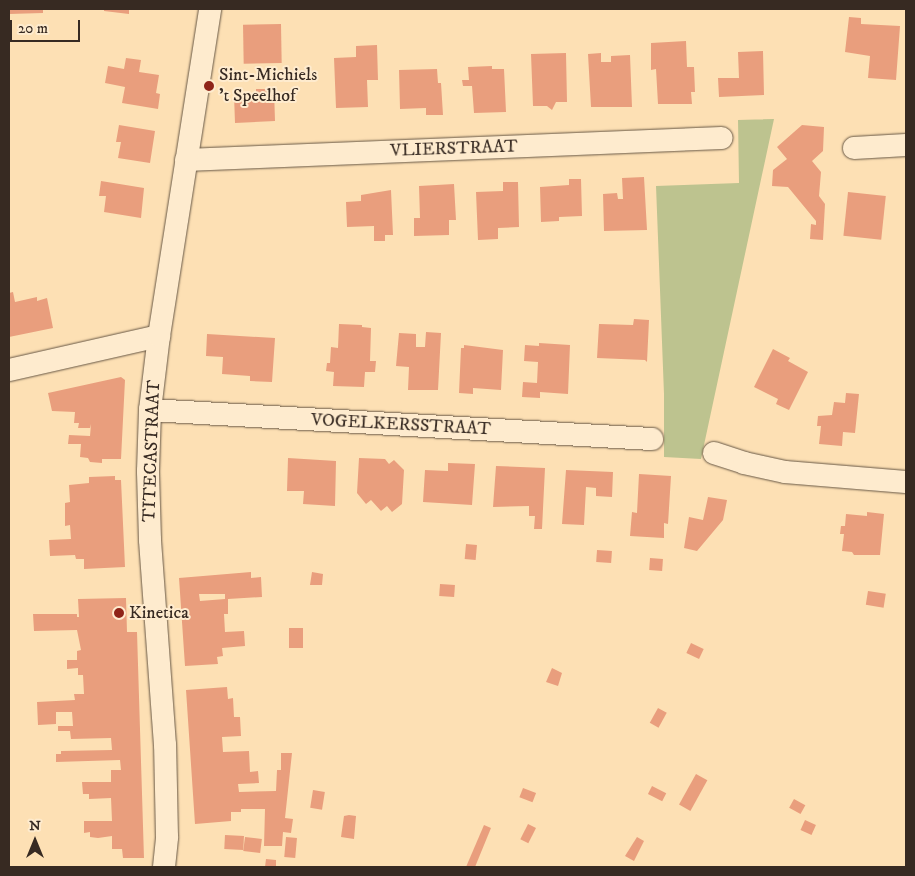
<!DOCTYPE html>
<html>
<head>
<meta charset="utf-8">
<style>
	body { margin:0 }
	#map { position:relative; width:915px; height:876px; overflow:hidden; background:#fde0b4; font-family:"IM FELL DW Pica",serif }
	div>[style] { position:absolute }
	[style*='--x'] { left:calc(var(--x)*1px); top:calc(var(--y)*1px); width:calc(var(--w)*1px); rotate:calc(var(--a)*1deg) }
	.green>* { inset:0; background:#bdc38f }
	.building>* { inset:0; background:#e99e7d; transform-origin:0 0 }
	.roads { filter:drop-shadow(0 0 1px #685846) drop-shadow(0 0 1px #685846) }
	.street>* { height:22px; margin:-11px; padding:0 11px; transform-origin:11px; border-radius:11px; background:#feebce }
	.dots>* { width:14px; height:14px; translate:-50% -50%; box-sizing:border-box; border:2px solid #feebce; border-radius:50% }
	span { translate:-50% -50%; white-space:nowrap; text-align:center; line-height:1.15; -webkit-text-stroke:4px #feebce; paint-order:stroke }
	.poi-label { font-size:18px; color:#372a22 }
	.left { translate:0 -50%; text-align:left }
	.street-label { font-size:18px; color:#372a22 }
	.frame { position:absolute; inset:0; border:10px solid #372a22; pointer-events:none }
	.north { position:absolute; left:10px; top:816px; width:50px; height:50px; -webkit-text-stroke:4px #feebce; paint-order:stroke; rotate:0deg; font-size:14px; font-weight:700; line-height:20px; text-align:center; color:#372a22 }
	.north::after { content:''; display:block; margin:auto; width:18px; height:22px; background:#372a22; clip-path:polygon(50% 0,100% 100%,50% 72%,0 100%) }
	.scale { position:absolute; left:10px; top:20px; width:70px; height:22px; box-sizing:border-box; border:2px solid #372a22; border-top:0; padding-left:6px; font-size:15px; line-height:18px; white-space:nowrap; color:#372a22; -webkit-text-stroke:4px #feebce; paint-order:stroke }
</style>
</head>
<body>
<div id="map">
	<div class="green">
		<div style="clip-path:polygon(774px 119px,701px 459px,664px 457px,664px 394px,656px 186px,739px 183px,738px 120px)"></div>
	</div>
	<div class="building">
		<div style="clip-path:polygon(9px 9px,43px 9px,43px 13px,9px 14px)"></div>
		<div style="clip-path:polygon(104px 9px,129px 9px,129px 14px,104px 11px)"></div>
		<div style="clip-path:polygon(849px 17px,861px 18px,861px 24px,900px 26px,896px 80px,868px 78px,870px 56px,845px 52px)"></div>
		<div style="left:281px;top:24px;width:39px;height:38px;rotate:89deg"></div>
		<div style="clip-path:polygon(686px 41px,687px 67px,694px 67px,695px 92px,691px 92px,692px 104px,658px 104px,656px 69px,651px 70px,651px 43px)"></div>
		<div style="clip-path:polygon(377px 45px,378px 80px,367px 80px,368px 107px,336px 108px,334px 58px,356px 57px,356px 46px)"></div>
		<div style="clip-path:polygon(763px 51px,764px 95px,719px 97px,718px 78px,739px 78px,738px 52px)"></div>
		<div style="clip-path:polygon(566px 53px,567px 102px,556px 102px,552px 110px,547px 106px,533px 106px,531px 54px)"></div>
		<div style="clip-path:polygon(601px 53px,601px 62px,611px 62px,611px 56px,630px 55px,632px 107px,591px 107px,588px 54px)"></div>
		<div style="clip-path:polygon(126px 58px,141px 60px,139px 72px,159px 75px,156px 93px,160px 94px,158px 109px,122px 103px,125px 87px,105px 83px,108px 66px,124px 69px)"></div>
		<div style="clip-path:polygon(492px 66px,492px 69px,504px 69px,506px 112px,474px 113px,472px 86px,463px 86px,462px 80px,469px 80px,468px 67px)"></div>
		<div style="clip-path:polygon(437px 69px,438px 83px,441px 83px,443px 115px,426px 115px,426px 108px,400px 109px,399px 70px)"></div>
		<div style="clip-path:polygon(256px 89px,274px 89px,275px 121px,235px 123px,234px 95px,256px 93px)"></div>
		<div style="clip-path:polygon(119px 125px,155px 131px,150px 163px,118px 158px,121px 142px,116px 142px)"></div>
		<div style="clip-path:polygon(802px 125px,824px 127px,823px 151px,812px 161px,821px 172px,819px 196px,825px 204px,823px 240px,810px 239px,811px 224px,816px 225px,816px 221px,788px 187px,772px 186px,773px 170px,787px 159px,777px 147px)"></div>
		<div style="clip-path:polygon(644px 177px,647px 230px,604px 231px,603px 194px,617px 193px,618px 199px,623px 199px,622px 178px)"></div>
		<div style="clip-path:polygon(569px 179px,581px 179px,582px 216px,559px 217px,559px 221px,541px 222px,540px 187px,569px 185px)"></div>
		<div style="clip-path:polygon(101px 181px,144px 188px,141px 218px,104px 212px,106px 196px,99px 196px)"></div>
		<div style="clip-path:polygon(503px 182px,518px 182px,519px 227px,498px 228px,498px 239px,478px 240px,476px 192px,503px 191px)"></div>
		<div style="clip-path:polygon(454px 184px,456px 220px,449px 220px,449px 235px,414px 236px,414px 218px,420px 218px,419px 186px)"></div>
		<div style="clip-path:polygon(391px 190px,393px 235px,385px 235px,385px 241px,374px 241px,374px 226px,347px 227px,346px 202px,361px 201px,361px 195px)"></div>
		<div style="left:848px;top:192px;width:38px;height:44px;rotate:6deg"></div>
		<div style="clip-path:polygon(13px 292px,15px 302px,37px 297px,37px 301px,47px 298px,53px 328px,9px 337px,9px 293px)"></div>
		<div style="clip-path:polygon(634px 319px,649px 320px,647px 362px,645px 360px,597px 358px,599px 324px,633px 325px)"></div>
		<div style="clip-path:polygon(339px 324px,362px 325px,362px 327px,371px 328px,370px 361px,376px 361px,375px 372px,365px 372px,364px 387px,333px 386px,334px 372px,326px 371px,327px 363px,330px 363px,331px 347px,338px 348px)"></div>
		<div style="clip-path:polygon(426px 332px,441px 333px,438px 390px,408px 390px,409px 367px,396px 366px,399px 333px,416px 334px,416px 347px,425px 347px)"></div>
		<div style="clip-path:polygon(207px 334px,275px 338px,272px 382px,250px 381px,250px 376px,222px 374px,223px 357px,206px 356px)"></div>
		<div style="clip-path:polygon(539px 343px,570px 345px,568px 394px,540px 392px,540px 398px,522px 397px,523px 382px,537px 383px,538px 362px,524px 361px,525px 345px,539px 346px)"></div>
		<div style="clip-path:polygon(464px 345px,503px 350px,501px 390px,473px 388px,473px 394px,459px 393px,461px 348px,464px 348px)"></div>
		<div style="clip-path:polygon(773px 349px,790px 358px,788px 361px,808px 372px,789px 410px,776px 404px,778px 399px,754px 387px)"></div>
		<div style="clip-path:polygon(121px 377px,125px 380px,121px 459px,102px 459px,102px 463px,90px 462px,88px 458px,80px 457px,81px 444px,68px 444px,69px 435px,90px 436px,91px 424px,90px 428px,78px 428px,79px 423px,74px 423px,75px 412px,52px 411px,48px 393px)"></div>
		<div style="clip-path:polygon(846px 393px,859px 394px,855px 433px,843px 432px,842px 446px,819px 444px,821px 426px,817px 426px,818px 416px,832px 415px,834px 402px,845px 403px)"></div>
		<div style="clip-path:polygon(288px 458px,336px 461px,335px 506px,303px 504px,304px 491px,287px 491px)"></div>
		<div style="clip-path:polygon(359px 458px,385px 459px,389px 464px,394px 460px,404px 470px,402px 504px,392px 512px,387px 506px,381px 511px,371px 500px,366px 504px,357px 493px)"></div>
		<div style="clip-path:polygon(448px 463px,475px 464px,472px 505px,423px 502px,425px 470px,448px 471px)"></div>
		<div style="clip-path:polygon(496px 466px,545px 468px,542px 529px,534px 529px,535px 516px,529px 516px,529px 506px,493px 507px)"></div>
		<div style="clip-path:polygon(566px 470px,613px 472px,612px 497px,596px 496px,596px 488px,586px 487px,584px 525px,562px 524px)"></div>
		<div style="clip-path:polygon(639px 474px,671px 476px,668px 524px,664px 523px,664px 538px,630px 536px,632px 512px,637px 513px)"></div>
		<div style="clip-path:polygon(115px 476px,115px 480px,121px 480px,125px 567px,84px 569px,84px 559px,76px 559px,75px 555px,50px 556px,49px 540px,71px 539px,70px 525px,65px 526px,65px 503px,70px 502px,69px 485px,89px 483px,89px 477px)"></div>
		<div style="clip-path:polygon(708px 497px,727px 500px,723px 520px,697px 551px,684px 548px,689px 517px,703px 520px)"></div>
		<div style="clip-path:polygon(867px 512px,884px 514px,880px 555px,854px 555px,852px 552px,842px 551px,844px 534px,840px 534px,841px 526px,845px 526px,846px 514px,867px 516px)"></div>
		<div style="left:466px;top:544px;width:11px;height:15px;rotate:5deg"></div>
		<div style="left:597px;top:550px;width:15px;height:12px;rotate:4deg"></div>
		<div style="left:650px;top:558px;width:13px;height:12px;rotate:4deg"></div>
		<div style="clip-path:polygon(evenodd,251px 572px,251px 578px,261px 577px,262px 597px,228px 599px,228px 614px,224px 614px,225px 632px,244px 631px,245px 646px,222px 648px,223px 656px,217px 657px,218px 664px,185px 666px,179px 578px,251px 572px,199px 594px,225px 594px,225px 599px,200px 601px,199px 594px)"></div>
		<div style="clip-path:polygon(312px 572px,323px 574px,322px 585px,310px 585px)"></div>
		<div style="left:440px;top:584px;width:15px;height:12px;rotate:4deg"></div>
		<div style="left:868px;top:591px;width:18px;height:14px;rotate:9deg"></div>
		<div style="clip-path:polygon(126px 598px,127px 632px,137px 632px,144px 858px,123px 858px,122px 849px,112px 849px,112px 836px,98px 838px,90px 837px,90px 832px,84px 833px,84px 821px,112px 821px,111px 798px,89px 799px,89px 794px,83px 794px,82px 782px,111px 782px,111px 770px,121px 770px,120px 760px,56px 762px,56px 754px,61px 754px,61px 751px,112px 750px,111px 738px,71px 739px,70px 731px,58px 731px,58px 726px,73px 726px,72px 712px,56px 712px,56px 724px,38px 725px,37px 702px,75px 700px,74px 694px,84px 694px,83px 675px,78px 675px,78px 668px,67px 669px,67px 660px,77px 660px,77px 651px,81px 650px,77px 630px,34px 631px,33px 614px,77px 614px,77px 617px,79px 617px,78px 599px)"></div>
		<div style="left:289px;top:628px;width:14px;height:20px"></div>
		<div style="left:691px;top:643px;width:14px;height:11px;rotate:25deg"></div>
		<div style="clip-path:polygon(552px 668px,562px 673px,558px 686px,546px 682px)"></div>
		<div style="clip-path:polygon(227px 687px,228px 699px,233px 698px,234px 717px,240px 717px,241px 736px,222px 737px,223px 752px,249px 751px,250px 772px,258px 771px,259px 783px,238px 784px,239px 792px,276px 791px,277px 770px,281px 770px,281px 753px,292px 753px,285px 818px,293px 819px,291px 833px,283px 832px,282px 846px,264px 846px,265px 809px,241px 809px,241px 812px,231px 812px,231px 821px,195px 824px,186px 690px)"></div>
		<div style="left:658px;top:708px;width:10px;height:17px;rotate:29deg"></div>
		<div style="left:696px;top:774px;width:13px;height:35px;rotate:29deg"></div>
		<div style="left:652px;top:786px;width:16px;height:9px;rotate:27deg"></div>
		<div style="left:523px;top:788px;width:14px;height:10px;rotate:21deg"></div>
		<div style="left:313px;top:790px;width:12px;height:18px;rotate:9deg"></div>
		<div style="left:794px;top:799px;width:13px;height:10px;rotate:29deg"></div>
		<div style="clip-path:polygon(349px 815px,356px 816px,354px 839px,341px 837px,344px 816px)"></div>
		<div style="left:805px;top:820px;width:12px;height:11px;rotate:24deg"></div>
		<div style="left:528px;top:824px;width:9px;height:17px;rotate:27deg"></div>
		<div style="clip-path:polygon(484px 825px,491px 828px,475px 867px,466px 867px)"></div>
		<div style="left:225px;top:835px;width:19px;height:14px;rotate:3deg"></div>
		<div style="left:245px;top:837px;width:17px;height:14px;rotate:7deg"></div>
		<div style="left:286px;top:837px;width:11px;height:20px;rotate:5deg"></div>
		<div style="clip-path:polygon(637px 837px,644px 841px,634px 861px,625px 856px)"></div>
		<div style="clip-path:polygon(266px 859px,276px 860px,276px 867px,265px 867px)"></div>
	</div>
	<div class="roads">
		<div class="street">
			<div style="--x:854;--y:148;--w:52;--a:-3.3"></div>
			<div style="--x:186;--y:160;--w:536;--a:-2.35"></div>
			<div style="--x:9;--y:370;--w:154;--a:-12.8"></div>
			<div style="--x:150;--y:410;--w:503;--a:3.31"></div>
			<div style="--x:714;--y:453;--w:32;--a:18"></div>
			<div style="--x:744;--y:463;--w:42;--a:12.4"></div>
			<div style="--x:785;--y:472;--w:121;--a:4.7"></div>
			<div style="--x:164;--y:867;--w:30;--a:-84"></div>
			<div style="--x:167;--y:837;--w:92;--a:-91.2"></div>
			<div style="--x:165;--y:745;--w:206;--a:-94.2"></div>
			<div style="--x:150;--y:540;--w:69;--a:-91.7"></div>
			<div style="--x:148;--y:471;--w:61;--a:-88.1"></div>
			<div style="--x:150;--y:410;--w:75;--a:-83.1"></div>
			<div style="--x:159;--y:336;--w:331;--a:-81.1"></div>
		</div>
	</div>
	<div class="dots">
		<div style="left:209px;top:86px;background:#8f2418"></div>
		<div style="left:119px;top:613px;background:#8f2418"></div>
	</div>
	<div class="poi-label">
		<span class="left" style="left:219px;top:86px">Sint-Michiels<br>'t Speelhof</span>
		<span class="left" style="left:129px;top:613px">Kinetica</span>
	</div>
	<div class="street-label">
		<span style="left:454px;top:149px;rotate:-2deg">VLIERSTRAAT</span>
		<span style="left:401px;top:425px;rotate:3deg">VOGELKERSSTRAAT</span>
		<span style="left:152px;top:451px;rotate:-88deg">TITECASTRAAT</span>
	</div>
	<div class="frame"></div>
	<div class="north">N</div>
	<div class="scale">20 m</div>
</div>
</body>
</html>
